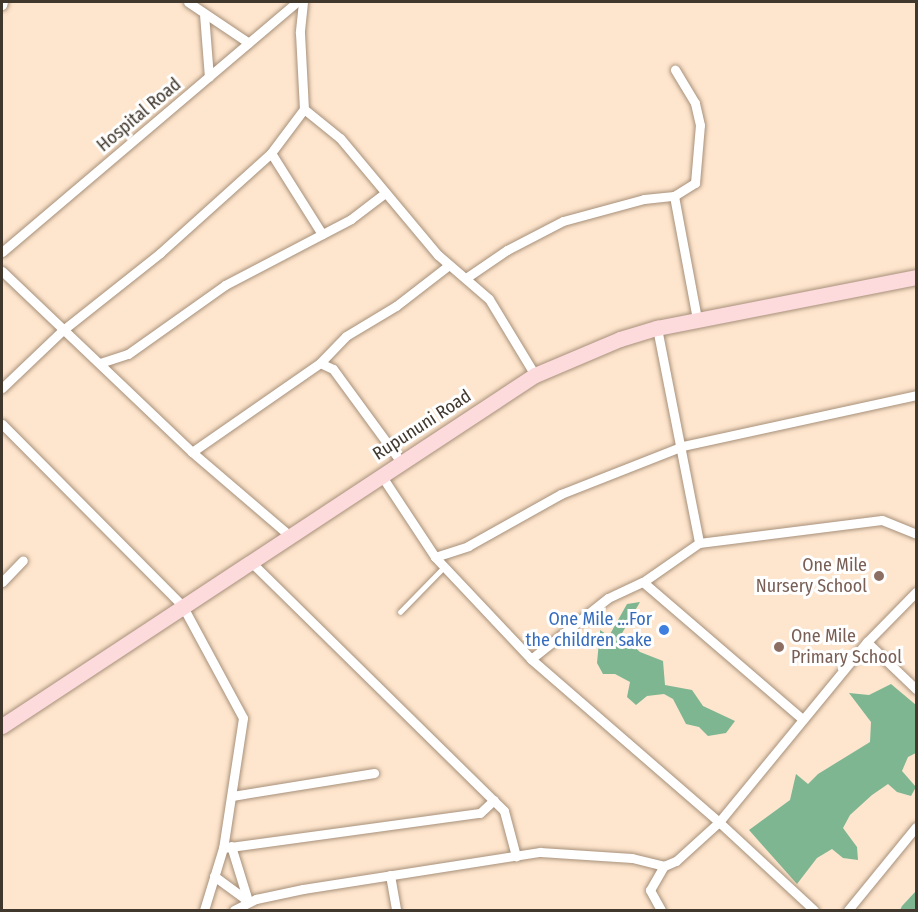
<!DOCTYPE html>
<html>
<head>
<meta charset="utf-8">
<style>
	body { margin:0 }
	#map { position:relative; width:918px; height:912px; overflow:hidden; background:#fee5cd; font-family:"Fira Sans Condensed",sans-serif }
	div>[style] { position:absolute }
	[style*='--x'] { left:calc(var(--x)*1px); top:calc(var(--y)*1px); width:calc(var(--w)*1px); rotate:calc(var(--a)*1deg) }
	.forest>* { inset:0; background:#7fb692 }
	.roads { filter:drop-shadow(0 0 2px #a7907a) drop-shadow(0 0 2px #a7907a) }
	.lane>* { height:4.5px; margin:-2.25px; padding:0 2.25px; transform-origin:2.25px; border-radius:2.25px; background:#fff }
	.street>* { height:9px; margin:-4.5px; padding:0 4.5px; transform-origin:4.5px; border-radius:4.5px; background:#fff }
	.primary>* { height:15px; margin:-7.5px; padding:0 7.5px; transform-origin:7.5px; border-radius:7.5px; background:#fddadc }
	.dots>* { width:16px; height:16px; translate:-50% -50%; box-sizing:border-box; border:3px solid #fff; border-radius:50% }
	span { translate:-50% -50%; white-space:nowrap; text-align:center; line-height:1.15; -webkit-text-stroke:6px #fff; paint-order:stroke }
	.street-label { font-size:18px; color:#40372d }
	.education-label { font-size:18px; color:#785e54 }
	.right { translate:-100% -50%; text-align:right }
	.left { translate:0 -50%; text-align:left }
	.shop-label { font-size:18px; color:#366cbe }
	.frame { position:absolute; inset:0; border:3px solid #40372d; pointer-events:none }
</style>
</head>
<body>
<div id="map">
	<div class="forest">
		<div style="clip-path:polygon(640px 602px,621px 635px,640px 652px,663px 661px,665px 685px,692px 690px,703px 706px,735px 721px,726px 733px,708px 736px,699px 727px,686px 724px,673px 699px,664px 694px,647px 696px,636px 705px,627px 697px,630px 682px,615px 674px,603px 674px,597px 663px,600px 630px,609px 636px,627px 604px)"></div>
		<div style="clip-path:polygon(891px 684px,916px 705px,916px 753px,908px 757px,902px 771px,916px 787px,911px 796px,897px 792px,888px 784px,872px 795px,850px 815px,843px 828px,857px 847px,858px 860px,843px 858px,832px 849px,817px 858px,797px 884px,749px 830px,790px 800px,796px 774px,808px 784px,818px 774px,870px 742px,871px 722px,849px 693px,869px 695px)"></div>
		<div style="clip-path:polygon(916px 891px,916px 910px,900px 910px,902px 906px)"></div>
	</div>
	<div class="roads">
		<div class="lane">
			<div style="--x:400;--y:612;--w:63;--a:-45.6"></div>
		</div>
		<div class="street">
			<div style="--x:188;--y:2;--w:73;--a:33.9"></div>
			<div style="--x:303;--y:2;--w:31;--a:96"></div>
			<div style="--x:300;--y:33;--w:76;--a:87"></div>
			<div style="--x:304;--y:109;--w:46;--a:38.9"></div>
			<div style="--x:340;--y:138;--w:153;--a:50.1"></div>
			<div style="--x:438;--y:255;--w:67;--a:40.8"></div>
			<div style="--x:489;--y:299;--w:89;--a:58.8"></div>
			<div style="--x:2;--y:5;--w:3;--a:-72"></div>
			<div style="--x:204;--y:14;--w:63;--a:85.5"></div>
			<div style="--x:271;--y:153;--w:96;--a:57.8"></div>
			<div style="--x:674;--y:196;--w:125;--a:79.4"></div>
			<div style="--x:2;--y:252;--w:387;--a:-40.3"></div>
			<div style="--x:2;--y:271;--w:262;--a:43.6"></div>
			<div style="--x:192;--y:452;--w:130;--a:40.6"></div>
			<div style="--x:466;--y:278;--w:50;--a:-34.3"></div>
			<div style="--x:507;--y:250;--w:63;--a:-27.4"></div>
			<div style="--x:563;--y:221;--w:84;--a:-15.2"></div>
			<div style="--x:644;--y:199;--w:30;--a:-6"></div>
			<div style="--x:674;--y:196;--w:25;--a:-32"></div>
			<div style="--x:695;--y:183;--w:58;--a:-85.1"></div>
			<div style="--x:700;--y:125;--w:23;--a:-103"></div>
			<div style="--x:695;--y:103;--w:39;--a:-121"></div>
			<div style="--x:657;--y:328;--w:219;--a:78.9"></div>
			<div style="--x:100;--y:363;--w:29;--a:-18"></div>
			<div style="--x:128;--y:354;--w:119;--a:-35.4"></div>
			<div style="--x:225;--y:285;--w:142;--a:-27.6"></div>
			<div style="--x:351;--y:219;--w:43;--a:-37.4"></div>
			<div style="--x:320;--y:363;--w:37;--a:-46"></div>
			<div style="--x:346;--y:336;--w:58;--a:-31"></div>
			<div style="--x:396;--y:306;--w:67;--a:-37.7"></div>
			<div style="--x:2;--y:388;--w:84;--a:-43.6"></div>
			<div style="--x:63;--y:330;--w:124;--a:-38.4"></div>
			<div style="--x:160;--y:253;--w:149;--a:-42"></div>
			<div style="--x:271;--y:153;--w:55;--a:-53.1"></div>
			<div style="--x:2;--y:424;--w:255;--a:45.2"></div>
			<div style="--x:182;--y:605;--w:128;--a:61.6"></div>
			<div style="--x:243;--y:718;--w:132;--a:98.7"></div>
			<div style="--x:223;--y:848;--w:65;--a:107"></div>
			<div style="--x:192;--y:452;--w:156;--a:-34.8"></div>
			<div style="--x:320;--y:363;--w:14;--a:25"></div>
			<div style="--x:333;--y:369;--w:115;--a:53.8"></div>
			<div style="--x:381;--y:475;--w:98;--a:56.6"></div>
			<div style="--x:435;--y:557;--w:140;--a:46.7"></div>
			<div style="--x:531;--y:659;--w:249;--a:40.9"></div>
			<div style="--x:719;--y:822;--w:129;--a:42.8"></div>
			<div style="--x:435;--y:557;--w:35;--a:-18"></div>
			<div style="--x:468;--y:546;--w:107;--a:-29.2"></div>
			<div style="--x:561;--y:494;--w:131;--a:-21.5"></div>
			<div style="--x:683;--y:446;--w:239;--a:-12.3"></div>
			<div style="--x:253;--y:564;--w:352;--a:44.5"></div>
			<div style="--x:504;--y:811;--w:47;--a:75.1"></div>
			<div style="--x:2;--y:582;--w:30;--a:-46"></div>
			<div style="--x:643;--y:582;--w:210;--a:40.7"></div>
			<div style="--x:867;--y:642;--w:68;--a:43.8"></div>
			<div style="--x:531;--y:659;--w:98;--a:-38.4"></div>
			<div style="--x:608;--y:598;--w:38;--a:-25"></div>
			<div style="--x:643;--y:582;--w:68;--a:-34.9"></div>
			<div style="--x:699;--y:543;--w:184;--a:-7.2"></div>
			<div style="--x:882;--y:520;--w:37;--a:22"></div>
			<div style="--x:232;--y:796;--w:144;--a:-9.2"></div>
			<div style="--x:231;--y:846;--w:58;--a:72.8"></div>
			<div style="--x:223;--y:848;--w:259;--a:-7.8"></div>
			<div style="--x:480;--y:813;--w:19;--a:-43"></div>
			<div style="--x:390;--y:875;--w:36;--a:80"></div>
			<div style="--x:214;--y:876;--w:42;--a:36.3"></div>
			<div style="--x:234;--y:910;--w:25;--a:-27"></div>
			<div style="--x:256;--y:899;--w:48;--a:-12"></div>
			<div style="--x:303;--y:889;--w:240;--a:-8.9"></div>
			<div style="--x:540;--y:852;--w:92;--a:3.7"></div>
			<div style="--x:632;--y:858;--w:33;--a:14"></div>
			<div style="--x:664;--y:866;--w:13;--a:-23"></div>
			<div style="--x:676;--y:861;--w:58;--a:-42.2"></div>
			<div style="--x:719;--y:822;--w:233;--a:-50.6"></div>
			<div style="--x:867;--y:642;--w:70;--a:-45.6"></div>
			<div style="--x:661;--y:910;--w:23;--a:-119"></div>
			<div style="--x:650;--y:890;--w:28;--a:-60"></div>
			<div style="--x:848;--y:910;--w:107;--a:-50.7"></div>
		</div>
		<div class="primary">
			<div style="--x:2;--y:726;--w:638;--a:-33.37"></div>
			<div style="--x:535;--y:375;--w:92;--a:-23"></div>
			<div style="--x:620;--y:339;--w:39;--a:-17"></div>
			<div style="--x:657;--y:328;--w:264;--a:-11.1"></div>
		</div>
	</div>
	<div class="dots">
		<div style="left:879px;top:576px;background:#8d6e63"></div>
		<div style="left:664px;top:630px;background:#3f7fe0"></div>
		<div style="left:779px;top:647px;background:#8d6e63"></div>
	</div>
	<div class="street-label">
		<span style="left:139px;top:115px;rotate:-40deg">Hospital Road</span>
		<span style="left:422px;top:425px;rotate:-33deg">Rupununi Road</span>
	</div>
	<div class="education-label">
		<span class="right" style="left:867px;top:576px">One Mile<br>Nursery School</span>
		<span class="left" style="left:791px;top:647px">One Mile<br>Primary School</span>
	</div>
	<div class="shop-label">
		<span class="right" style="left:652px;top:630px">One Mile ...For<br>the children sake</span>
	</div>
	<div class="frame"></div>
</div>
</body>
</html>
